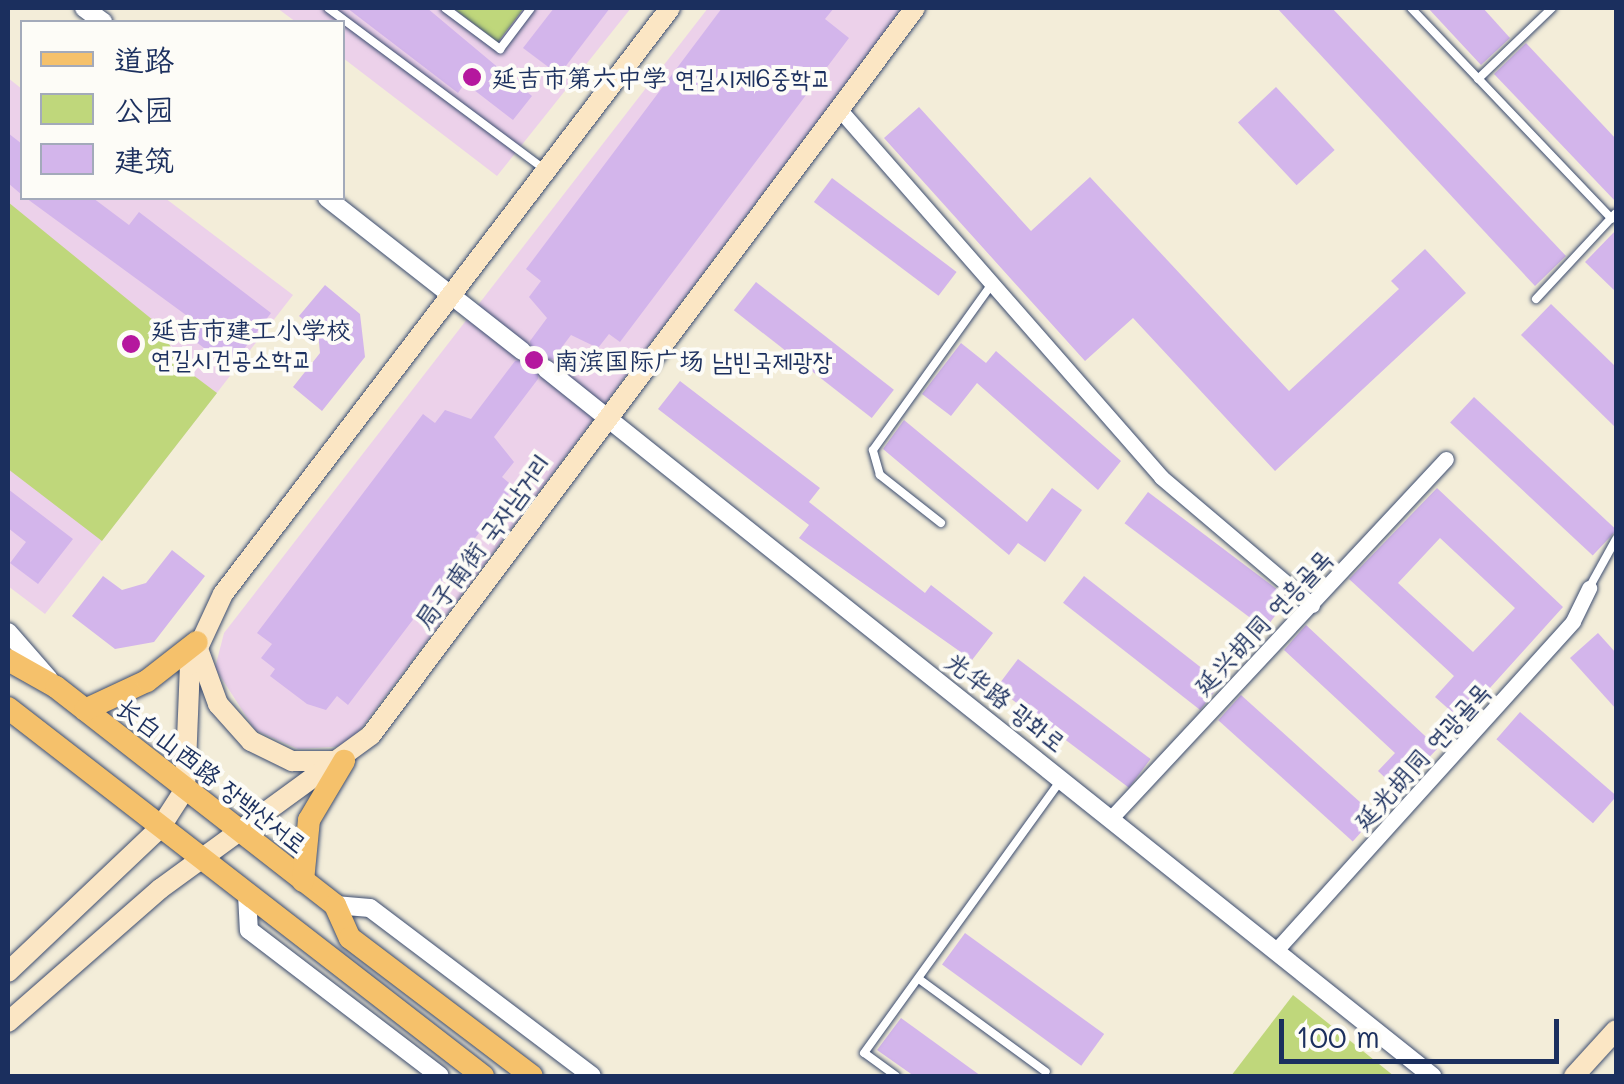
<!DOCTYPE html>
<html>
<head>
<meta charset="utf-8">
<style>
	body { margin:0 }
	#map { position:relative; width:1624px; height:1084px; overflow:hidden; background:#f3edd9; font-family:Mali,"LXGW WenKai TC","Poor Story",sans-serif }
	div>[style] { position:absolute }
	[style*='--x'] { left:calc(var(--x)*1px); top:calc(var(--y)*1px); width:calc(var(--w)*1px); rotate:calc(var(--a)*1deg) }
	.built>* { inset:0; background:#ecd1ea }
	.green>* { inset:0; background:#bfd77b }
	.building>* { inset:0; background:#d3b5eb; transform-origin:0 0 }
	.tertiary-tunnel>* { height:18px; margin-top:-9px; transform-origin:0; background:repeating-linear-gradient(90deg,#c8c7c0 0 18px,transparent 0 27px) }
	.roads { filter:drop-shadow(0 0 2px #3b4c70) drop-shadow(0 0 2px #3b4c70) }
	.service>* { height:8px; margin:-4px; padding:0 4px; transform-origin:4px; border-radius:4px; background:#fff }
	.minor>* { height:15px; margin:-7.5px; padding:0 7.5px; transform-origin:7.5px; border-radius:7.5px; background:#fff }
	.tertiary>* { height:18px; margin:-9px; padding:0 9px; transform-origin:9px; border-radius:9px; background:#fff }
	.secondary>* { height:20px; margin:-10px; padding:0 10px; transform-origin:10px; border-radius:10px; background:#fbe6c4 }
	.primary>* { height:22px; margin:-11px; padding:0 11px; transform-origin:11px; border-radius:11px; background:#f5c16b }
	.dots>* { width:28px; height:28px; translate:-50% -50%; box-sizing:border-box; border:5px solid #fdfcf7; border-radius:50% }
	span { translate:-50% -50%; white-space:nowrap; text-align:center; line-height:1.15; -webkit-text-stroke:8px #fdfcf7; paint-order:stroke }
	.poi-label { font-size:25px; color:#1b2f5e }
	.left { translate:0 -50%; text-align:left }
	.street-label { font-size:25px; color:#1b2f5e }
	.frame { position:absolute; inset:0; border:10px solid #1b2f5e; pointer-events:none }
	.legend { position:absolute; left:20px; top:20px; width:325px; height:180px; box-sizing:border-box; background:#fdfcf7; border:2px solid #a3aaba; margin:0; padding:12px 18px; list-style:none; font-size:30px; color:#1b2f5e }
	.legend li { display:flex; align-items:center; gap:20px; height:50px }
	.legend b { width:50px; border:2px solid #a3aaba }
	.scale { position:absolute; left:1279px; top:1019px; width:280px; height:45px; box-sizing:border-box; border:5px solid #1b2f5e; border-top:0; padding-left:12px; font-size:30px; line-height:35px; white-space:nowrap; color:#1b2f5e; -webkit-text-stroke:8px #fdfcf7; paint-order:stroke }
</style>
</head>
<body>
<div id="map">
	<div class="built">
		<div style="clip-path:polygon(277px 8px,631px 8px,497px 176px,343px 58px,342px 22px,296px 22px)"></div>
		<div style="clip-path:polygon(708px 8px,902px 8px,348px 746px,298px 749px,255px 730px,215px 668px,224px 633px)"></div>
		<div style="clip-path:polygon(8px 78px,22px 89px,22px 198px,165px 198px,293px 295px,45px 614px,8px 586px)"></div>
	</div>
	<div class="green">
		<div style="clip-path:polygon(453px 8px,524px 8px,498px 42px)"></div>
		<div style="clip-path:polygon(8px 202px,159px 325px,181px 366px,217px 393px,102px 541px,8px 469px)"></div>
		<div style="clip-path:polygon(1293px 995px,1394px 1076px,1231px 1076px)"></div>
	</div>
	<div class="building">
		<div style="clip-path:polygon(347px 8px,427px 8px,532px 96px,513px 120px,465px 83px,458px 93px)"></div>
		<div style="clip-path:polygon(554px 8px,610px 8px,559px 75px,523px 48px)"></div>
		<div style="clip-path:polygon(722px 8px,834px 8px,825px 19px,849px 38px,620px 342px,609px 334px,598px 348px,571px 335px,553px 359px,537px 361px,538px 379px,494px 437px,514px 462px,502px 477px,514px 487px,348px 705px,337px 696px,326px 710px,307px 704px,270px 676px,275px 669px,261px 658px,272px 644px,257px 633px,423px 414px,435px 423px,445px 410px,471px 419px,515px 361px,532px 358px,530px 341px,547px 318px,529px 297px,541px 281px,526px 269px)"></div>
		<div style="clip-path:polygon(1277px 8px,1332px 8px,1566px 256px,1535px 286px)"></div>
		<div style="clip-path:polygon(1428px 8px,1483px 8px,1510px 38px,1481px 65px)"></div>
		<div style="clip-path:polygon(1526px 43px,1616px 139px,1616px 202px,1494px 74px)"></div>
		<div style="left:1276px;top:87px;width:86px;height:52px;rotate:47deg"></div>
		<div style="clip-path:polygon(919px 107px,1031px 231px,1090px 177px,1289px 391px,1399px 289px,1391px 281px,1425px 249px,1466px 293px,1275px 471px,1133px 318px,1085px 361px,884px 138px)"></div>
		<div style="clip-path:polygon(8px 133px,22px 144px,22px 195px,8px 183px)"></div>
		<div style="left:832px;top:178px;width:156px;height:30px;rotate:37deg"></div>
		<div style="clip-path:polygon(26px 198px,93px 198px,129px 225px,139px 212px,271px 313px,230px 368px,191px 338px,201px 326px)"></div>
		<div style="clip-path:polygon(1616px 230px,1616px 292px,1585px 262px)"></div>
		<div style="left:756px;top:282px;width:175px;height:36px;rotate:38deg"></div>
		<div style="clip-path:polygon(325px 285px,360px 314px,365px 357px,322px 411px,293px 387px,320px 353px,318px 332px,299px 316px)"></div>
		<div style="clip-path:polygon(1551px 304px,1616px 367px,1616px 428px,1521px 335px)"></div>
		<div style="clip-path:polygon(961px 343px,986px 363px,996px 351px,1121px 461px,1098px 490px,977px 383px,951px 416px,922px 394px)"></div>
		<div style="clip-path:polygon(680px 381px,820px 488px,809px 502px,925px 593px,931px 585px,993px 633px,972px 660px,799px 538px,809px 525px,658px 409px)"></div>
		<div style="left:1474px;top:397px;width:195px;height:35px;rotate:43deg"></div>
		<div style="clip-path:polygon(904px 420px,1027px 522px,1052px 488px,1082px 510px,1045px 562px,1018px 543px,1009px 555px,883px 449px)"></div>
		<div style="clip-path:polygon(evenodd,1437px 488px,1563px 607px,1461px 720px,1435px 697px,1454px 676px,1349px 579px,1437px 488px,1440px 538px,1515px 608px,1473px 652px,1398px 583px,1440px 538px)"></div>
		<div style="clip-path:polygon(8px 489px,73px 539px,38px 584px,10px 563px,26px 542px,8px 528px)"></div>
		<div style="left:1148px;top:492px;width:176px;height:39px;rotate:37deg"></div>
		<div style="clip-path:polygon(172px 550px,205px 576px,154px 642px,115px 649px,72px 616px,103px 576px,122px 590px,146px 583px)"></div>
		<div style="left:1084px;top:576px;width:174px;height:34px;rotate:38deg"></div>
		<div style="clip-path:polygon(1306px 625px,1438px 748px,1398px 790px,1378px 771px,1395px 753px,1284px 650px)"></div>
		<div style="clip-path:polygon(1598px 633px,1616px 653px,1616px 709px,1570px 658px)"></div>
		<div style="left:1018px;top:659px;width:166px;height:36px;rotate:37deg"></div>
		<div style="left:1241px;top:695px;width:181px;height:34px;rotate:42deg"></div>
		<div style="left:1520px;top:712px;width:128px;height:36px;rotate:41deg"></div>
		<div style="left:965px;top:933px;width:172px;height:39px;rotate:36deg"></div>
		<div style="clip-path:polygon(901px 1018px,981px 1076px,914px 1076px,877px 1050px)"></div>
	</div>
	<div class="tertiary-tunnel">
		<div style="--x:522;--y:351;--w:30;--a:37"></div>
	</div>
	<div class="roads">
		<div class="service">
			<div style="--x:328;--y:8;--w:268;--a:36.7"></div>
			<div style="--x:445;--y:8;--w:69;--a:36.7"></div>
			<div style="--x:500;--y:49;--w:51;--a:-52.9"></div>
			<div style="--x:1411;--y:8;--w:291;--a:46.4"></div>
			<div style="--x:1478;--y:79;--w:103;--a:-43.8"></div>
			<div style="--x:1536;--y:299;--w:117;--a:-47.1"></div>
			<div style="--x:941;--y:523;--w:78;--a:-141.8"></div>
			<div style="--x:880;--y:475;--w:26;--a:-106"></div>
			<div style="--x:873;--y:450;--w:204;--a:-54.4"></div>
			<div style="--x:1589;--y:588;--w:56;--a:-61.1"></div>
			<div style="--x:919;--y:979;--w:157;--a:36.2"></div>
			<div style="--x:896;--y:1076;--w:39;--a:-144"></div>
			<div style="--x:864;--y:1053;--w:335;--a:-54.2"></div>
		</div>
		<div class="minor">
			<div style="--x:840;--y:110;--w:488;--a:48.8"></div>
			<div style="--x:1161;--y:477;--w:198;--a:40.3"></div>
			<div style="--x:1113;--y:816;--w:488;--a:-47"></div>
			<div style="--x:1278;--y:948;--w:440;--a:-47.9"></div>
			<div style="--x:1573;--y:621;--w:37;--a:-64"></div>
		</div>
		<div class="tertiary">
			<div style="--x:84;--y:8;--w:24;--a:36"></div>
			<div style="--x:327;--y:198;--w:248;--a:38.1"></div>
			<div style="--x:546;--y:369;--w:1134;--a:38.59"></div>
			<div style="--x:8;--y:632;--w:62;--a:48.9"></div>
			<div style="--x:247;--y:894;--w:36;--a:87"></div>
			<div style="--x:249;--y:930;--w:240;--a:37.4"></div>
			<div style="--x:335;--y:905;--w:35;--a:5"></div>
			<div style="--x:370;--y:908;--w:278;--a:37.1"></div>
		</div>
		<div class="secondary">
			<div style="--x:198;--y:649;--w:59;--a:70"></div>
			<div style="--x:218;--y:704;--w:50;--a:48.3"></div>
			<div style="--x:251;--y:741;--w:46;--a:26"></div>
			<div style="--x:292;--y:761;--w:52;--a:0"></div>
			<div style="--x:8;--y:972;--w:209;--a:-43.5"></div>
			<div style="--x:160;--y:828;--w:46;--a:-57.3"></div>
			<div style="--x:185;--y:789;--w:124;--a:-87.7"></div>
			<div style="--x:190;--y:665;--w:78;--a:-65.1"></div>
			<div style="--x:223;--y:594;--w:737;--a:-52.66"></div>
			<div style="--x:8;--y:1022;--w:202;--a:-41.2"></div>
			<div style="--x:160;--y:889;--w:261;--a:-36.1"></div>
			<div style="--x:371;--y:735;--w:908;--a:-53.19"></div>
			<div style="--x:1574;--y:1076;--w:62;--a:-47.6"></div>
		</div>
		<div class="primary">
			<div style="--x:8;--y:660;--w:55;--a:29.4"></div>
			<div style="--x:56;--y:687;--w:354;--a:38"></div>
			<div style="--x:335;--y:905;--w:36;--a:66"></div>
			<div style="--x:350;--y:938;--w:228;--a:37.2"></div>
			<div style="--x:8;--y:708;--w:601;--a:37.77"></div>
			<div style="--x:85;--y:710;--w:68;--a:-25.1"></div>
			<div style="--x:147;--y:681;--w:63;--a:-38"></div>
			<div style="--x:303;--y:881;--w:61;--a:-84.4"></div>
			<div style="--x:309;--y:820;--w:69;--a:-59.3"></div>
		</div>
	</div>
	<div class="dots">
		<div style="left:472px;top:77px;background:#b5179e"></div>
		<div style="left:131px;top:344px;background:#b5179e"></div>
		<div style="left:534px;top:360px;background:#b5179e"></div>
	</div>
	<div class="poi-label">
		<span class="left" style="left:492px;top:77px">延吉市第六中学 연길시제6중학교</span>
		<span class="left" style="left:151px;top:344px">延吉市建工小学校<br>연길시건공소학교</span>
		<span class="left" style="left:554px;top:360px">南滨国际广场 남빈국제광장</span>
	</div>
	<div class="street-label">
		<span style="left:482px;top:541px;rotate:-54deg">局子南街 국자남거리</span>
		<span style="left:1262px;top:622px;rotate:-47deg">延兴胡同 연흥골목</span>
		<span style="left:1006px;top:701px;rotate:38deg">光华路 광화로</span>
		<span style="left:1421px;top:756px;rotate:-48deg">延光胡同 연광골목</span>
		<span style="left:212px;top:775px;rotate:38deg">长白山西路 장백산서로</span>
	</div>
	<div class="frame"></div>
	<ul class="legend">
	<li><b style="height:12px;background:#f5c16b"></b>道路</li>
	<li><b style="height:28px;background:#bfd77b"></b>公园</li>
	<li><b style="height:28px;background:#d3b5eb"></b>建筑</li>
	</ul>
	<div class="scale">100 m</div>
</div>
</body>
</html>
